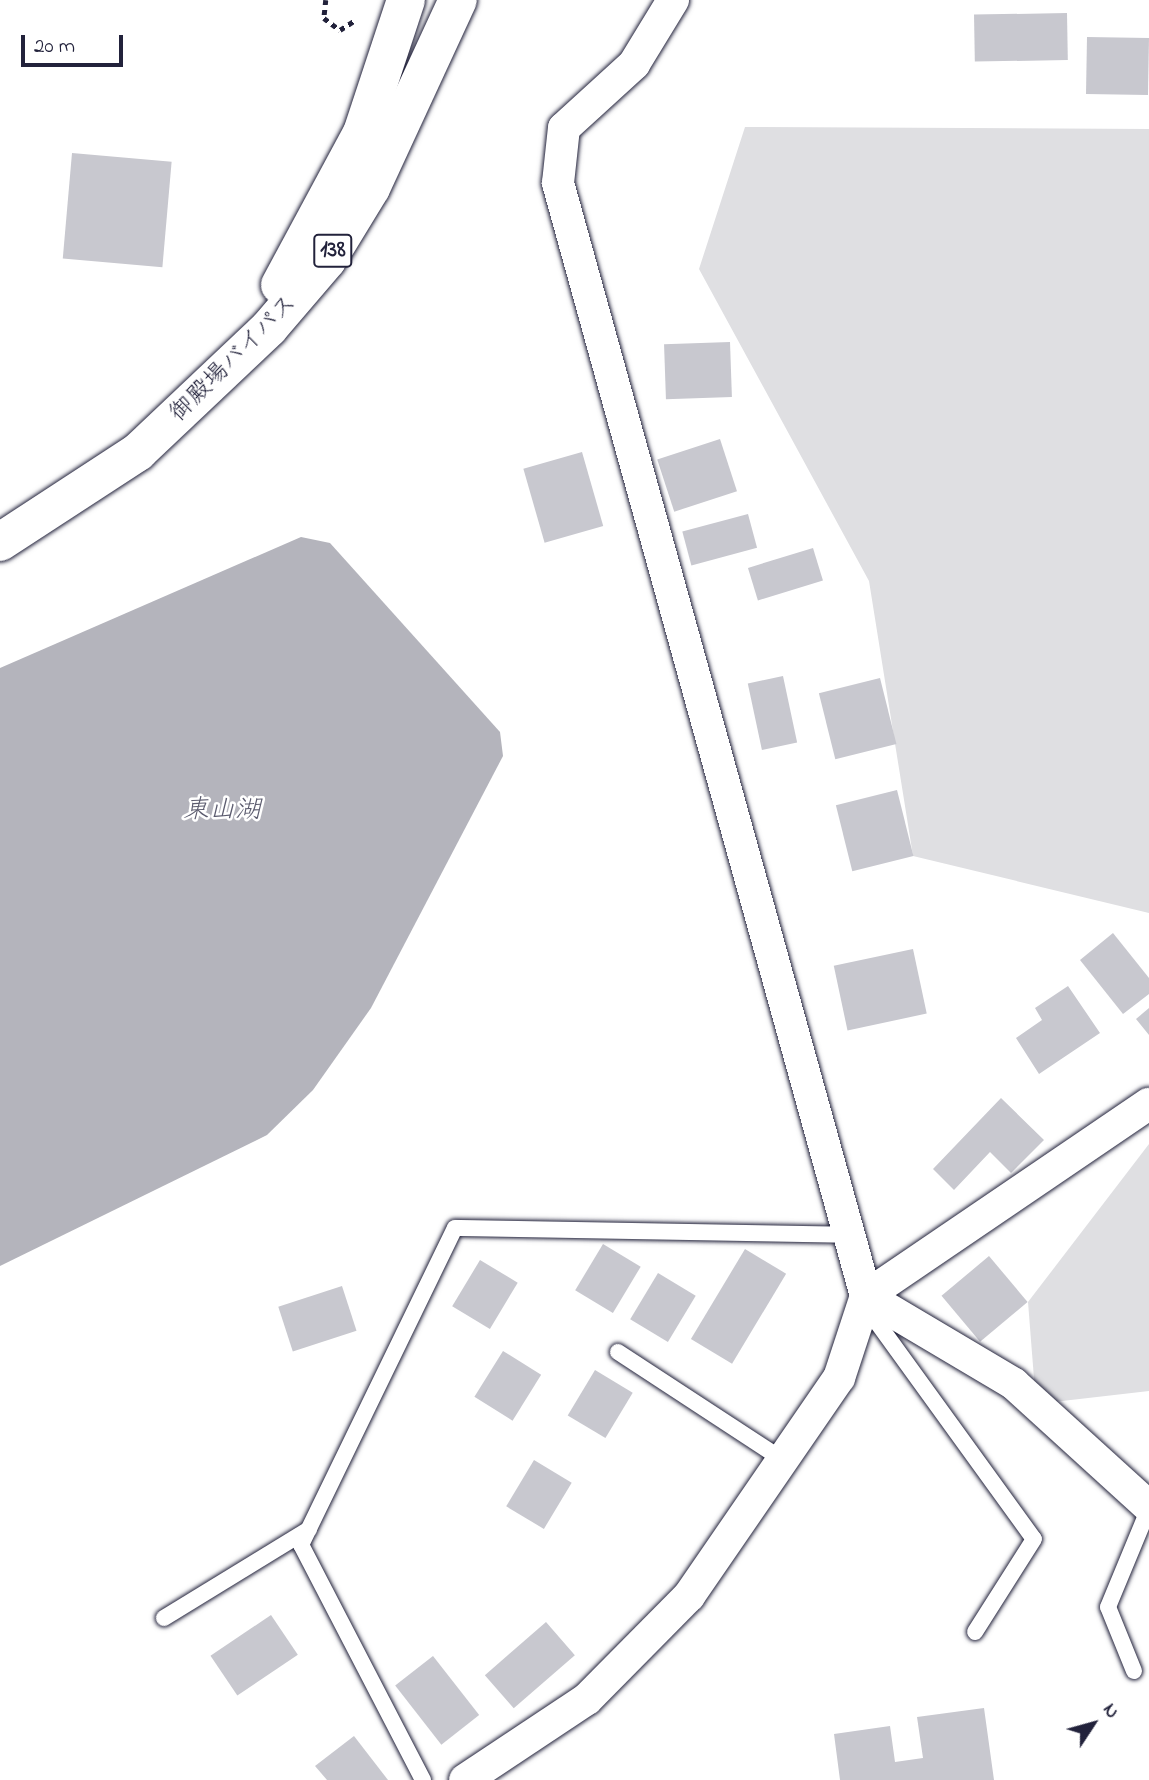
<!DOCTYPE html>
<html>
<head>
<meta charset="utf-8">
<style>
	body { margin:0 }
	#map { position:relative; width:1149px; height:1780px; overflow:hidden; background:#fff; font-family:"Indie Flower","Klee One",sans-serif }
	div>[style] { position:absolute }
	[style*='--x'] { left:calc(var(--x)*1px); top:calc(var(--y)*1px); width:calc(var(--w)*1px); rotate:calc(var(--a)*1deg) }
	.green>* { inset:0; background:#dfdfe2 }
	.water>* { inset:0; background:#b4b4bc }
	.building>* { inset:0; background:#c8c8cf; transform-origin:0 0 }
	.path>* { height:4.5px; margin-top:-2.25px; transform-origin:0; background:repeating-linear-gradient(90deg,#22223b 0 5px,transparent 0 10px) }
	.roads { filter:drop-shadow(0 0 2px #22223b) drop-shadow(0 0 2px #22223b) }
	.service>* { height:16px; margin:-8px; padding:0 8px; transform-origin:8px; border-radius:8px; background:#fff }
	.minor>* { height:32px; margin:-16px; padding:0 16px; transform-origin:16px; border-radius:16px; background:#fff }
	.trunk>* { height:38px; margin:-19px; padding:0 19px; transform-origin:19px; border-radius:19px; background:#fff }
	span { translate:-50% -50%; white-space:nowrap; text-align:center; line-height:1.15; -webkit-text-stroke:5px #fff; paint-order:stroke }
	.shield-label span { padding:2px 5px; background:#fff; border:2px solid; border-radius:5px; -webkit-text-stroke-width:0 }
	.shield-label { font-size:23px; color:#22223b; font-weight:700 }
	.street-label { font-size:24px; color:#22223b }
	.water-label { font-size:26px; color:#5c5c6f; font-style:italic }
	.north { position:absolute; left:1058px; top:1689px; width:70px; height:70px; -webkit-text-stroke:5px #fff; paint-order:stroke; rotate:54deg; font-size:19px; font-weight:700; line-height:28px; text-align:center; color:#22223b }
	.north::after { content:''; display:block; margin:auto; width:24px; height:32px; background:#22223b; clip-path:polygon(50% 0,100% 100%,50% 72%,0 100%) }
	.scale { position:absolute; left:21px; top:35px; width:102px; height:32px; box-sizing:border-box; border:4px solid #22223b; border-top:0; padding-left:9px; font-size:21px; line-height:24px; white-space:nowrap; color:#22223b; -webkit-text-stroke:5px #fff; paint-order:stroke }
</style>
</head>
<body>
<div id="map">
	<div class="green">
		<div style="clip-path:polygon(745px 127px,1149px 129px,1149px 913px,913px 856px,869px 581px,699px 269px)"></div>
		<div style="clip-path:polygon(1149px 1144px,1149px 1391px,1036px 1404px,1028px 1302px)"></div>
	</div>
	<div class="water">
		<div style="clip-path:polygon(301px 537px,330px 543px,500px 732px,503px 756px,371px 1008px,313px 1090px,267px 1135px,0 1266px,0 668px)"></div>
	</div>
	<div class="building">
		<div style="left:1067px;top:13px;width:47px;height:93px;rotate:89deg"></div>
		<div style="left:1087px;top:37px;width:62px;height:57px;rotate:1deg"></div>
		<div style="left:72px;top:153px;width:100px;height:106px;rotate:5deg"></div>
		<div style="left:730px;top:342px;width:55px;height:66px;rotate:88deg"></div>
		<div style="left:720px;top:439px;width:55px;height:66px;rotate:72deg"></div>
		<div style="left:582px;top:452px;width:77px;height:61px;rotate:74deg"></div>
		<div style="left:748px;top:514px;width:35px;height:68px;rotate:75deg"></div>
		<div style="left:813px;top:548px;width:34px;height:68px;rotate:73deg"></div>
		<div style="left:783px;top:676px;width:68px;height:36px;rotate:78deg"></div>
		<div style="left:880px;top:678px;width:68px;height:63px;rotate:76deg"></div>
		<div style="left:897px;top:790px;width:68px;height:63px;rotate:76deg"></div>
		<div style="clip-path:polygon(1113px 933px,1149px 978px,1149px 994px,1123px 1014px,1080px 960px)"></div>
		<div style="left:913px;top:949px;width:66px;height:81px;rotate:78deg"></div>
		<div style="clip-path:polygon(1068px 986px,1100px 1033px,1039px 1074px,1016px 1038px,1042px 1020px,1035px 1008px)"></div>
		<div style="clip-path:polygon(1149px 1008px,1149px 1035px,1136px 1019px)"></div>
		<div style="clip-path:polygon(1001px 1098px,1044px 1140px,1011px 1173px,990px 1152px,954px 1190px,933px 1169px)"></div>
		<div style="left:603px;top:1244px;width:44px;height:54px;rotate:31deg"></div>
		<div style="left:745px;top:1249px;width:48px;height:105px;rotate:31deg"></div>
		<div style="left:989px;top:1256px;width:60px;height:62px;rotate:50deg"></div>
		<div style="left:480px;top:1260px;width:44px;height:54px;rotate:31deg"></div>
		<div style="left:658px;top:1273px;width:44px;height:54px;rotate:31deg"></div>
		<div style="left:342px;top:1286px;width:47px;height:67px;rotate:72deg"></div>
		<div style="left:503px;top:1351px;width:45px;height:54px;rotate:32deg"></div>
		<div style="left:595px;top:1370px;width:44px;height:53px;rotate:31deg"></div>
		<div style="left:534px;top:1460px;width:44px;height:54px;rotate:31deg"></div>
		<div style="left:271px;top:1615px;width:48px;height:73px;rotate:56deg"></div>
		<div style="left:546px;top:1622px;width:44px;height:81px;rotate:49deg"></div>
		<div style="left:433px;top:1656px;width:75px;height:48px;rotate:52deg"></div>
		<div style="clip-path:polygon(984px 1708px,994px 1780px,840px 1780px,834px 1734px,890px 1726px,895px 1762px,923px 1758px,917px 1717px)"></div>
		<div style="clip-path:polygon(354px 1736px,388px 1780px,327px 1780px,315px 1766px)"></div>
	</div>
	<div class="path">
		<div style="--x:326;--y:0;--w:18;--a:96"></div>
		<div style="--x:324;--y:18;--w:20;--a:37"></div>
		<div style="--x:340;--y:30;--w:17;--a:-33"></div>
	</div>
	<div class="roads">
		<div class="service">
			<div style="--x:863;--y:1303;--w:291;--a:54.1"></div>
			<div style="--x:1034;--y:1539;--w:110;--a:122.4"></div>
			<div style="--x:618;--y:1352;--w:197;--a:33.2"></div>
			<div style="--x:164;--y:1618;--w:170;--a:-31.5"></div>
			<div style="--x:1134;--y:1671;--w:69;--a:-112.1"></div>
			<div style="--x:1108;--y:1607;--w:107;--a:-67.5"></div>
			<div style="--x:423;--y:1780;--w:265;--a:-117.4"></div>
			<div style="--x:301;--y:1545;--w:352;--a:-64.1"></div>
			<div style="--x:455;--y:1228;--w:397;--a:1"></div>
		</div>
		<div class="minor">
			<div style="--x:866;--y:1296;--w:172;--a:30.7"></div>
			<div style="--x:1014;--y:1384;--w:183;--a:42.3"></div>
			<div style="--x:866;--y:1296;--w:342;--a:-34.2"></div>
			<div style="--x:465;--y:1780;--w:146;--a:-33.6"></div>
			<div style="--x:587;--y:1699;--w:145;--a:-45.3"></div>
			<div style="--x:689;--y:1596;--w:265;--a:-55.5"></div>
			<div style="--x:839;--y:1378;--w:86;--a:-71.8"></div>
			<div style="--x:866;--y:1296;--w:1155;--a:-105.47"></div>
			<div style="--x:558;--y:183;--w:55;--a:-83.8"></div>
			<div style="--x:564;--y:128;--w:95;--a:-42.4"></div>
			<div style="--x:634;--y:64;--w:75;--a:-58.6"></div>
		</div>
		<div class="trunk">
			<div style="--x:280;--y:285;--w:173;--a:-61.7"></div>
			<div style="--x:362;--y:133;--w:140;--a:-71.7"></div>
			<div style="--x:0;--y:542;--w:165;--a:-33.1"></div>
			<div style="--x:138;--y:452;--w:180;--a:-43.4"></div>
			<div style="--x:269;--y:328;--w:89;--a:-49.5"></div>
			<div style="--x:327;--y:260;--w:84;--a:-58.6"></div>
			<div style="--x:371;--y:188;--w:207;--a:-65.2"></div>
		</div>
	</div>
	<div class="shield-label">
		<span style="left:333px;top:251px">138</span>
	</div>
	<div class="street-label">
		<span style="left:234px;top:359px;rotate:-45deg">御殿場バイパス</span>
	</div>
	<div class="water-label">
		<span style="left:222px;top:812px">東山湖</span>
	</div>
	<div class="north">N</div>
	<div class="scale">20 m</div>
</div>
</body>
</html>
